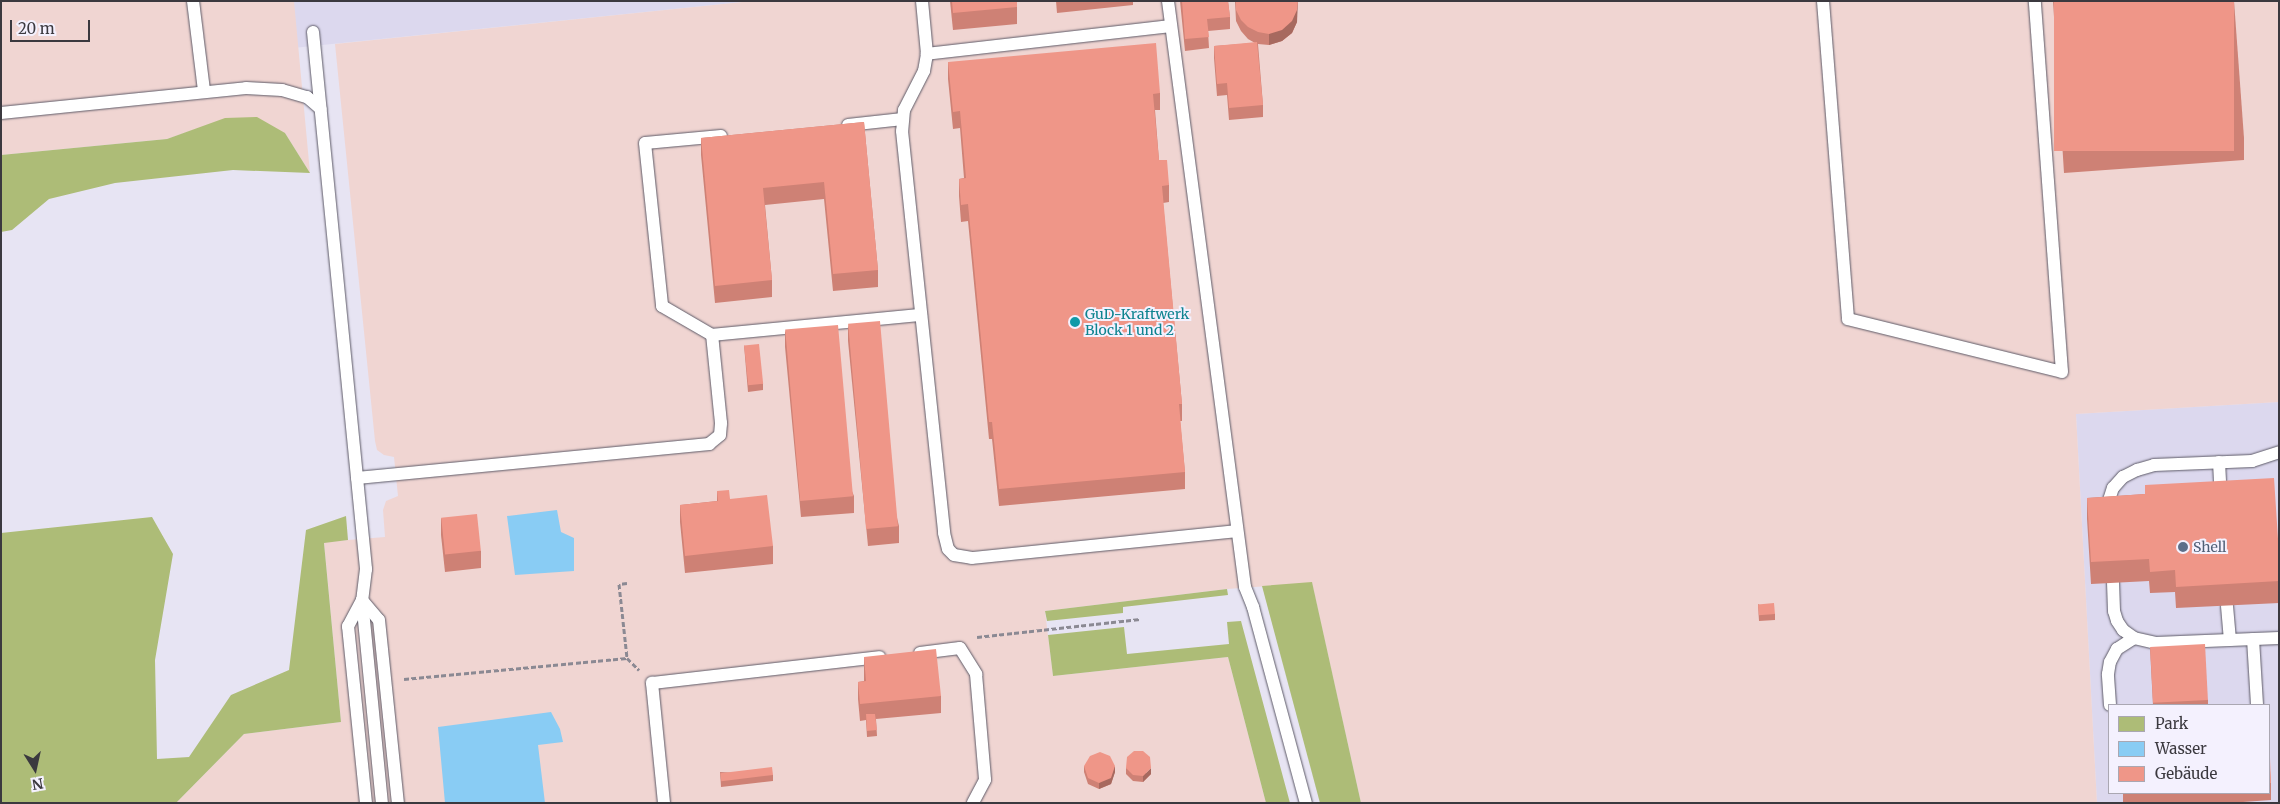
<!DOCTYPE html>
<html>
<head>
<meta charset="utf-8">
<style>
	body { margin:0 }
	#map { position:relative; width:2280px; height:804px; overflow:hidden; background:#e7e4f3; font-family:Merriweather,serif }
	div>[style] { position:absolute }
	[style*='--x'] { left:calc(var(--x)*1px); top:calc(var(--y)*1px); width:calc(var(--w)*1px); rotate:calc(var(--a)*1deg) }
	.built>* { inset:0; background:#dcd8ee }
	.industrial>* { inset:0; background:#f0d5d2 }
	.green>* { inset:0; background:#adbc77 }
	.water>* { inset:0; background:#89ccf4 }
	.path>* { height:3px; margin-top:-1.5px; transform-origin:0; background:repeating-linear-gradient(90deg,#8b8993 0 5px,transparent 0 7.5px) }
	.roads { filter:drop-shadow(0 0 1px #5d5a67) drop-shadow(0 0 1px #5d5a67) }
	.service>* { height:12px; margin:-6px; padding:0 6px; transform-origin:6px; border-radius:6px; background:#fff }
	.wall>* { inset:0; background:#ce8175 }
	.shaded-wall>* { inset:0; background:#a7695f }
	.building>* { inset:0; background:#ef9688; transform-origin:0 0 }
	.dots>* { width:14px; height:14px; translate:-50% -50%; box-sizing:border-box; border:2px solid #f4f1fe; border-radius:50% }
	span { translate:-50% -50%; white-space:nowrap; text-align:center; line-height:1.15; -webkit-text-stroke:4px #f4f1fe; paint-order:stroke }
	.culture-label { font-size:14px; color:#0d838f }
	.left { translate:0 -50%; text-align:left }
	.service-label { font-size:14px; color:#4e5e75 }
	.frame { position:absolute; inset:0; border:2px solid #3b393f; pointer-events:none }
	.legend { position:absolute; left:2108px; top:704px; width:162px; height:90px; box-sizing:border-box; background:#f4f1fe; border:1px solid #aaa7b2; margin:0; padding:6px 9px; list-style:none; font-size:15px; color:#3b393f }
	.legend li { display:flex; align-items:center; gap:10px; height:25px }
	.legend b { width:25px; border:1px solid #aaa7b2 }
	.north { position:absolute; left:10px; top:744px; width:50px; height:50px; -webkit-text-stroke:4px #f4f1fe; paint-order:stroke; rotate:170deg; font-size:14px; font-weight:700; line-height:20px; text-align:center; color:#3b393f }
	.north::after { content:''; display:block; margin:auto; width:18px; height:22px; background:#3b393f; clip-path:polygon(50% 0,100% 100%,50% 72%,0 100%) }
	.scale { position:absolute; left:10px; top:20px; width:80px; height:22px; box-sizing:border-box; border:2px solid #3b393f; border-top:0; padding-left:6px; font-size:15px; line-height:18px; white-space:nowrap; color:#3b393f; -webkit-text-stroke:4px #f4f1fe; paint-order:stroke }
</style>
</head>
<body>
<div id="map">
	<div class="built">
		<div style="clip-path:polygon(241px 1px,752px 1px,245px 53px)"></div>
		<div style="clip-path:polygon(evenodd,2279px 402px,2279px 803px,2097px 803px,2076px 414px,2279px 402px,2109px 705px,2269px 705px,2269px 793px,2109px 793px,2109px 705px)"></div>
	</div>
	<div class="industrial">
		<div style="clip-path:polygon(1px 1px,294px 1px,310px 173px,285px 133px,196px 129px,167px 139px,1px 155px)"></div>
		<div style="clip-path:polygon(752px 1px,2279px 1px,2279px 402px,2076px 414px,2097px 803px,1361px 803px,1312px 583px,1227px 589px,1045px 611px,1053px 676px,1228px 657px,1266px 803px,176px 803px,244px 734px,341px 722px,324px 542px,385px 537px,383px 510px,386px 501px,398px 496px,394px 457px,384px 455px,377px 450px,375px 441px,335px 44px)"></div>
	</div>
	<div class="green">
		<div style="clip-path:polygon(257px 117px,285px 133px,310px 173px,233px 170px,115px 183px,49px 199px,12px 230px,1px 232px,1px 155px,167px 139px,225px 118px)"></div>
		<div style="clip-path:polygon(346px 516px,348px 540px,324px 543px,341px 722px,244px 734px,176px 803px,1px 803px,1px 533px,152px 517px,173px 554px,155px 660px,157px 759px,189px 757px,231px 695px,289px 670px,306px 530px)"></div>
		<div style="clip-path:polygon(1312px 582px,1361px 803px,1320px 803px,1262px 586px)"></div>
		<div style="clip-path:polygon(1227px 589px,1228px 595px,1123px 607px,1123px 613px,1047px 621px,1045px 611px)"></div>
		<div style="clip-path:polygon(1241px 621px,1290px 803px,1266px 803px,1228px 657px,1053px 676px,1048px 635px,1124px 627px,1127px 654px,1229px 644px,1227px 622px)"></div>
	</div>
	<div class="water">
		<div style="clip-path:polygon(557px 510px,561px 532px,574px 538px,574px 571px,515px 575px,507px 516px)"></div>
		<div style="clip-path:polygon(551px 712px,560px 729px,563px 742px,538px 745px,545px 803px,445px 803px,438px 727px)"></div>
	</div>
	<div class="path">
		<div style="--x:627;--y:583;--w:8;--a:173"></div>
		<div style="--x:619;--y:584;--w:74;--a:83.8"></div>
		<div style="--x:977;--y:637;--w:164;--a:-6.3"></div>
		<div style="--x:404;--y:679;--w:224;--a:-5.4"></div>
		<div style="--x:627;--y:658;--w:17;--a:45"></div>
	</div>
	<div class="roads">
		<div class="service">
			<div style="--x:193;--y:1;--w:91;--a:83"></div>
			<div style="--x:922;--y:1;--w:53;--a:84.6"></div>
			<div style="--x:1168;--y:1;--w:591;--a:82.51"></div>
			<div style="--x:1245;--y:587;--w:22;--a:68"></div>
			<div style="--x:1253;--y:607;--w:203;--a:74.9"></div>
			<div style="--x:1823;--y:1;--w:319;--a:85.5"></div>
			<div style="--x:1848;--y:319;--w:220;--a:13.9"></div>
			<div style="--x:2062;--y:372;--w:372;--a:-94.2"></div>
			<div style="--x:1171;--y:26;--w:246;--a:173.5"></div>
			<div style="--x:927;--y:54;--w:17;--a:100"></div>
			<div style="--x:924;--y:71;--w:44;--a:117.1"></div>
			<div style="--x:904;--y:110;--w:21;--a:95"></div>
			<div style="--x:902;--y:131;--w:404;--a:84"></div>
			<div style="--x:944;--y:533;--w:16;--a:76"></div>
			<div style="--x:948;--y:549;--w:8;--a:45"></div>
			<div style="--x:954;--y:555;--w:18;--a:9"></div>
			<div style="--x:972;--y:558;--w:266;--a:-5.8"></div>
			<div style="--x:313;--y:32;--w:540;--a:84.36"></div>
			<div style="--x:366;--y:569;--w:31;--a:97"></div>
			<div style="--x:362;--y:600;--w:204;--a:84.4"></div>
			<div style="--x:1;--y:113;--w:246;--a:-5.8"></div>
			<div style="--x:246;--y:88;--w:36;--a:3"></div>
			<div style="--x:282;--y:90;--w:26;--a:16"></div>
			<div style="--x:307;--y:97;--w:18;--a:41"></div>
			<div style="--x:848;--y:125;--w:55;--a:-6.2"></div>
			<div style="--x:721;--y:136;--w:76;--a:174.7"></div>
			<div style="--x:645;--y:143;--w:164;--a:84"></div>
			<div style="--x:662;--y:306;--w:58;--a:30.1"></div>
			<div style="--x:712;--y:335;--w:210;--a:-5.5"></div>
			<div style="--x:2219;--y:462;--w:35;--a:87"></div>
			<div style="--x:357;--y:478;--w:354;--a:-5.5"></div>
			<div style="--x:709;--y:444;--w:14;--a:-39"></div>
			<div style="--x:720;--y:435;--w:12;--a:-85"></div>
			<div style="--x:721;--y:423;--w:88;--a:-95.8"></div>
			<div style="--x:2109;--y:512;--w:12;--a:-90"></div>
			<div style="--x:2109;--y:500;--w:13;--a:-72"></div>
			<div style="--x:2113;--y:488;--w:15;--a:-48"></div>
			<div style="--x:2123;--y:477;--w:16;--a:-27"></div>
			<div style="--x:2137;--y:470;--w:18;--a:-16"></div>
			<div style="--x:2154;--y:465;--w:98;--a:-2.3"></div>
			<div style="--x:2252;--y:461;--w:28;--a:-18"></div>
			<div style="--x:2113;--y:582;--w:29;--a:88"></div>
			<div style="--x:2114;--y:611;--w:10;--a:73"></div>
			<div style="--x:2117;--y:621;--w:11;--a:56"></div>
			<div style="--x:2123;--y:630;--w:14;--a:36"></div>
			<div style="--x:362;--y:600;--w:26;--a:50"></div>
			<div style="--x:379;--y:620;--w:184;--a:84.1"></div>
			<div style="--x:362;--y:600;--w:30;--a:118"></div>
			<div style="--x:348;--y:626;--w:178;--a:84.2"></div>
			<div style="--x:2227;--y:606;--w:34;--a:85"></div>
			<div style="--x:2253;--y:639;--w:66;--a:86.5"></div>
			<div style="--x:920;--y:653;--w:40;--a:-7.1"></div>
			<div style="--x:960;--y:648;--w:31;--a:58"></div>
			<div style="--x:976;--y:674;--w:106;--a:85.1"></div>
			<div style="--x:985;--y:780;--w:26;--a:118"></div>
			<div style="--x:2110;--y:705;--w:31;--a:-94"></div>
			<div style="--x:2108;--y:674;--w:12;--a:-81"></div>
			<div style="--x:2110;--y:662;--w:15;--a:-62"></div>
			<div style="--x:2117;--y:649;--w:20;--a:-33"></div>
			<div style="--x:2134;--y:638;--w:23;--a:13"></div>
			<div style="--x:2156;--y:643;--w:123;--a:-2.3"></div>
			<div style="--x:664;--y:803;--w:121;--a:-95.7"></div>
			<div style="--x:652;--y:683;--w:229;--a:-6.5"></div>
		</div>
	</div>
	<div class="wall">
		<div style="clip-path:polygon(950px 1px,1017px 1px,1017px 24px,953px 30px)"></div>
		<div style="clip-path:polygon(1056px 1px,1133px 1px,1133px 5px,1057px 13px)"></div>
		<div style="clip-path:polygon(1180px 1px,1228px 1px,1230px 17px,1230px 29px,1208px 31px,1209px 48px,1185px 51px)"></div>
		<div style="clip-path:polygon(1235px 1px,1297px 22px,1292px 33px,1282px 41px,1269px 45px,1258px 44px,1263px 105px,1263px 117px,1229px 120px,1227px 95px,1217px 96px,1214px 58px,1214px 46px,1255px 43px,1248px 39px,1241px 31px,1236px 21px)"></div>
		<div style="clip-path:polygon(2053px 1px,2234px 1px,2244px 138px,2244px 160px,2064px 173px)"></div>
		<div style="clip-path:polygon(948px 62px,1160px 93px,1160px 110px,1155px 110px,1159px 160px,1169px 185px,1169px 202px,1163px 203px,1182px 404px,1182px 421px,1180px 421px,1185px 472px,1185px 489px,999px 506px,992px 439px,989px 439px,968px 221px,961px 222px,959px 196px,959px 179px,964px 178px,960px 128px,953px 129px,948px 79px)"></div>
		<div style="clip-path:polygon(864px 122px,878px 270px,878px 287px,833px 291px,824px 199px,765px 205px,772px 280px,772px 297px,715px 303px,701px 155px,701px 138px)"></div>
		<div style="clip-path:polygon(848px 324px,899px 526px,899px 543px,868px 546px,848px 341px)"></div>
		<div style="clip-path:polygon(785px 330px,854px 496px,854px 513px,801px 517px,785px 347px)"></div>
		<div style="clip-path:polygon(744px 345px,763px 384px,763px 390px,748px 392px)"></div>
		<div style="clip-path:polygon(2145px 485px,2279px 554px,2279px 603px,2176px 608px,2175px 592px,2150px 593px,2149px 581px,2091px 584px,2087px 519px,2087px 498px,2145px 494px)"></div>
		<div style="clip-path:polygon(717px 491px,730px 499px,773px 546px,773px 564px,685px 573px,680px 522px,680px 505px,717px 501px)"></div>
		<div style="clip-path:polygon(441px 518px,481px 551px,481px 568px,445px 572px,441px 535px)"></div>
		<div style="clip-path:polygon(1758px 604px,1775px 614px,1775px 620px,1759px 621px)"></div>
		<div style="clip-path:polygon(2150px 648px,2208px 700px,2208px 705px,2153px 705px)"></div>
		<div style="clip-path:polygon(864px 657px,941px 696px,941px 713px,876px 719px,877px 736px,867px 737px,866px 720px,860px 721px,858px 699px,858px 682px,864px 681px)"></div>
		<div style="clip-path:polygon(2269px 758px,2271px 783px,2271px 800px,2229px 803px,2123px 803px,2123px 793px,2269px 793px)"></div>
		<div style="clip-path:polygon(1084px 766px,1115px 772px,1111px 784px,1099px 789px,1088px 784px,1084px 772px)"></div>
		<div style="clip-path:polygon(1126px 768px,1151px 774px,1143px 782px,1133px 781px,1126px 774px)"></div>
		<div style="clip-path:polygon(720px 772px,773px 775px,773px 781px,721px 787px)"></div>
	</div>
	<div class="shaded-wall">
		<div style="clip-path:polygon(1298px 1px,1297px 22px,1292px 33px,1282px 41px,1269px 45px,1269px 34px)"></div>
		<div style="clip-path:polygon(1115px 766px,1115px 772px,1111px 784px,1099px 789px,1099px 783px)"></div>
		<div style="clip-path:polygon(1151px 768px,1151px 774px,1143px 782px,1143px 776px)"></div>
	</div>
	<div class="building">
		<div style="clip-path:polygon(952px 1px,1017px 1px,1017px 7px,953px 13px)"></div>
		<div style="clip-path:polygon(1182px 1px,1228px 1px,1230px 17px,1207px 19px,1209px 37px,1185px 39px)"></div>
		<div style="clip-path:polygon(1236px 1px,1298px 1px,1297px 10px,1292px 21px,1282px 30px,1269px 34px,1258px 32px,1248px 27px,1241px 20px,1236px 10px)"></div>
		<div style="left:2054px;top:1px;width:180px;height:150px"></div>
		<div style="clip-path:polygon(1257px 42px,1263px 105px,1229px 108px,1227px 83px,1217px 84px,1214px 46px)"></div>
		<div style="clip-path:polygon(1156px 43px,1160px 93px,1153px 94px,1159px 160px,1167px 160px,1169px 185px,1162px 186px,1182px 404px,1179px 404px,1185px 472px,999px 489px,992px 422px,989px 422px,968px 204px,961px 205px,959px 179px,966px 178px,960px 111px,953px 112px,948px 62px)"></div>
		<div style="clip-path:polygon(864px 122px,878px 270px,833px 274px,824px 182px,763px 188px,772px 280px,715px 286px,701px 138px)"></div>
		<div style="left:880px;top:321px;width:206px;height:32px;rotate:85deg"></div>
		<div style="left:838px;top:325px;width:172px;height:53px;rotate:85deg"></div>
		<div style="left:759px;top:344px;width:40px;height:15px;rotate:84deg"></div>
		<div style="clip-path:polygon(2274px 478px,2279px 554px,2279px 581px,2176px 587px,2175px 570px,2150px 572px,2149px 559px,2091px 562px,2087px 498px,2145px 494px,2145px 485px)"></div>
		<div style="clip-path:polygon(729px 490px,730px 499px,767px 495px,773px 546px,685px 556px,680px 505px,718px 501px,717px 491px)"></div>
		<div style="left:477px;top:514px;width:37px;height:36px;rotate:84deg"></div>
		<div style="left:1774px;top:603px;width:11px;height:16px;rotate:85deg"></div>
		<div style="left:2205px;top:644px;width:56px;height:55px;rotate:87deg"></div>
		<div style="clip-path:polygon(936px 649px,941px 696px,860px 704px,858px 682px,866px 681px,864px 657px)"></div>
		<div style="clip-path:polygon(866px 714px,875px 714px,877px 730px,867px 731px)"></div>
		<div style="clip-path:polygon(1134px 751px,1143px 751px,1150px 757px,1151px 768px,1143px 776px,1133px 775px,1126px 768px,1127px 757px)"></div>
		<div style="clip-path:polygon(1100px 752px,1110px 756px,1115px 766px,1111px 778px,1099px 783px,1088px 778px,1084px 766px,1090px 756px)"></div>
		<div style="clip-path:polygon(2269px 758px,2270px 758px,2271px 783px,2269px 783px)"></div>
		<div style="left:772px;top:767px;width:8px;height:52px;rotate:83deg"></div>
	</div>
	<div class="dots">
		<div style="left:1075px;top:322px;background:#0f9aa8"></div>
		<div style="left:2183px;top:547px;background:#5c6f8a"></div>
	</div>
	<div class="culture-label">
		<span class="left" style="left:1085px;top:322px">GuD-Kraftwerk<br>Block 1 und 2</span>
	</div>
	<div class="service-label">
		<span class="left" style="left:2193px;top:547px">Shell</span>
	</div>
	<div class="frame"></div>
	<ul class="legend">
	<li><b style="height:14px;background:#adbc77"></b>Park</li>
	<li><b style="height:14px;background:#89ccf4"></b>Wasser</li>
	<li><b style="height:14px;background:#ef9688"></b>Gebäude</li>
	</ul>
	<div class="north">N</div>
	<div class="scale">20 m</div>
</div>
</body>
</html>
